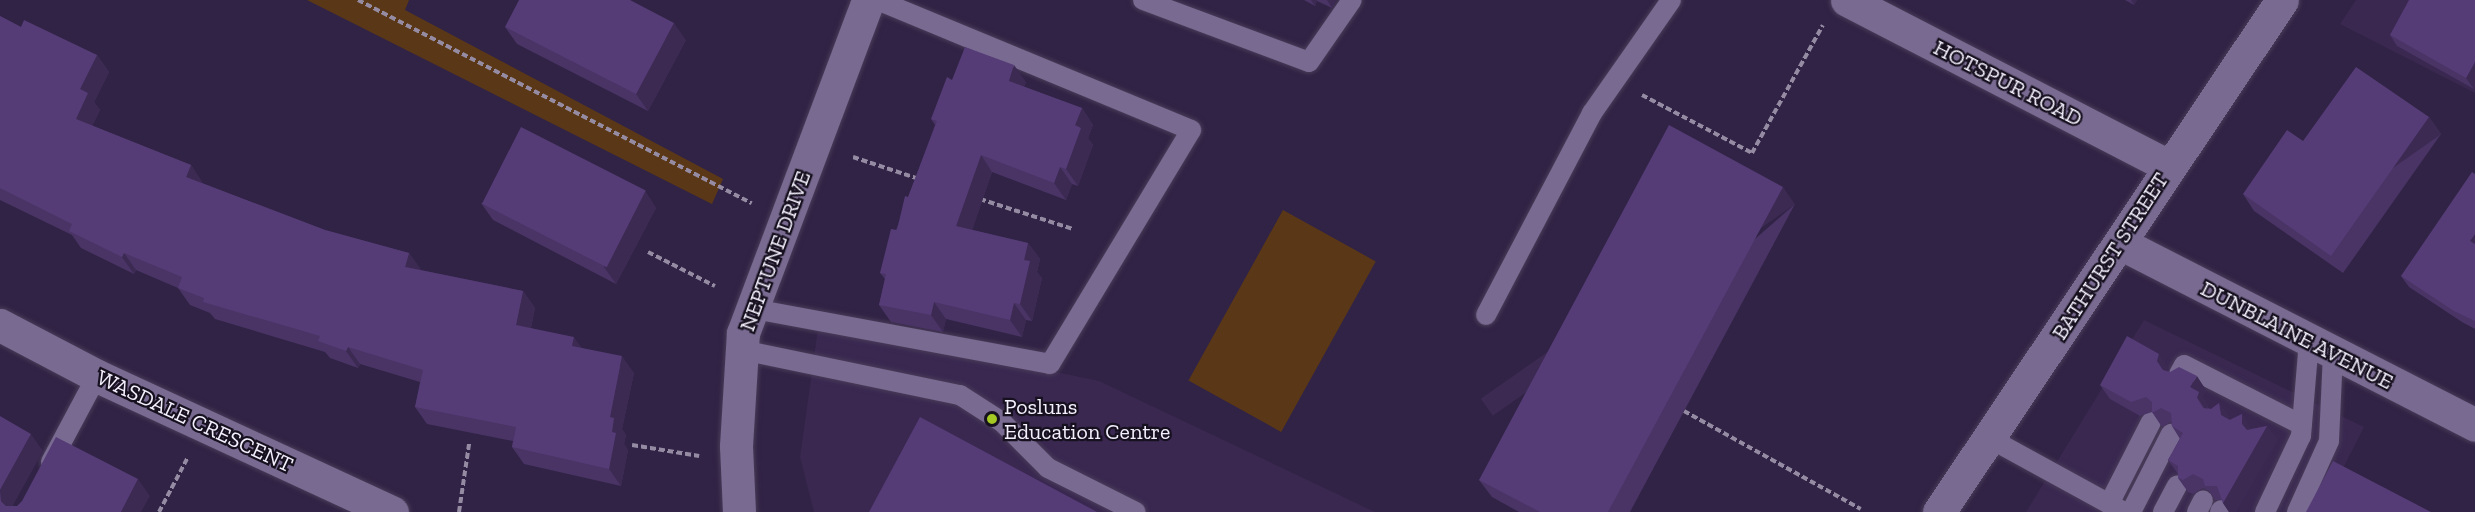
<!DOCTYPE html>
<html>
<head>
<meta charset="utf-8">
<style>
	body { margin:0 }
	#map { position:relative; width:2475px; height:512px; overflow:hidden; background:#312345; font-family:"Zilla Slab",serif }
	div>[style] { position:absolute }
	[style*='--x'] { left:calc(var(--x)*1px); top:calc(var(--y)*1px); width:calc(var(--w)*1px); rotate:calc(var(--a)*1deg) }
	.built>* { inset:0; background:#3a2851 }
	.green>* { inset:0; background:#5a3817; transform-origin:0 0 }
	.path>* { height:4px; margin-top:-2px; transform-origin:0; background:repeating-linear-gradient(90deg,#958ca4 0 6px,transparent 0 9px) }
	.roads { filter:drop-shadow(0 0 2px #493c58) drop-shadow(0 0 2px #493c58) }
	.lane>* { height:20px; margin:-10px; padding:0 10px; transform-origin:10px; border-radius:10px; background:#796a91 }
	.street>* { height:33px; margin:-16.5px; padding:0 16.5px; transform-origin:16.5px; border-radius:16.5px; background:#796a91 }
	.secondary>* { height:33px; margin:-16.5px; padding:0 16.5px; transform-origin:16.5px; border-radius:16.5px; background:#796a91 }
	.wall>* { inset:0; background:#493465 }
	.shaded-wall>* { inset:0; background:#3c2a53; transform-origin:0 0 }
	.building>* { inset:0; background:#553c76; transform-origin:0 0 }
	.dots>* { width:16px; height:16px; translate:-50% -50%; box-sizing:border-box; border:3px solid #16101f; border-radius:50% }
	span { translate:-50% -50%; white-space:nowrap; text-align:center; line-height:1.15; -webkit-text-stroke:4.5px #16101f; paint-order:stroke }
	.street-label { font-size:22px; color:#f4effd }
	.poi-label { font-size:22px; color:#f4effd }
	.left { translate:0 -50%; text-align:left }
</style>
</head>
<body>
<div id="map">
	<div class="built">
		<div style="clip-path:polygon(2356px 0,2475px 0,2475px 93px,2340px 24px)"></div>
		<div style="clip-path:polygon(2144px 320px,2364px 427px,2321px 512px,2026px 512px)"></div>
		<div style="clip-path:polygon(819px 322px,1099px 381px,1375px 512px,814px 512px,800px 457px)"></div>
	</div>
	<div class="green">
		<div style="clip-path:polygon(307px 0,409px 0,405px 10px,723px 179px,712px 204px)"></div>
		<div style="left:1283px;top:210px;width:106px;height:195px;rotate:29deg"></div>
	</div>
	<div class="path">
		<div style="--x:358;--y:0;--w:443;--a:27.3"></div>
		<div style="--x:1642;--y:95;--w:124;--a:27.8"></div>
		<div style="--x:1752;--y:153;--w:146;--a:-61"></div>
		<div style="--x:853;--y:157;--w:70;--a:18.4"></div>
		<div style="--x:980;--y:199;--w:98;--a:17.9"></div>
		<div style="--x:648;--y:252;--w:75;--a:26.9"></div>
		<div style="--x:1684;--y:411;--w:202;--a:29"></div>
		<div style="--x:632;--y:445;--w:68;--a:9.3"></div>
		<div style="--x:159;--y:512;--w:62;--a:-62.2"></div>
		<div style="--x:459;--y:512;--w:69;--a:-81.6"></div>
	</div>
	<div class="roads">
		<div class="lane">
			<div style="--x:1143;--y:0;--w:177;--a:20.5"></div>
			<div style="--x:1309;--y:62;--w:75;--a:-55.3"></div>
			<div style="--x:754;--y:309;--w:301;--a:10.5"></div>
			<div style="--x:1050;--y:364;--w:273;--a:-58.9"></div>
			<div style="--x:1191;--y:130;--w:340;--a:-157.5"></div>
			<div style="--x:1486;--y:315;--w:228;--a:-62.3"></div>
			<div style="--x:1592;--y:113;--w:138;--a:-55"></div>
			<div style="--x:742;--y:350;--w:223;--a:11.7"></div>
			<div style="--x:960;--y:395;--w:50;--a:32.7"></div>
			<div style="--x:1002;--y:422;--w:65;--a:45"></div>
			<div style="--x:1048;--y:468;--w:98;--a:26.6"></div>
			<div style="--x:2179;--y:374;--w:10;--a:-61"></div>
			<div style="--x:2184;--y:365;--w:132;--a:27"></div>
			<div style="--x:1989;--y:438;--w:154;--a:28.7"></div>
			<div style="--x:51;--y:462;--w:98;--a:-61.9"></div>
			<div style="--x:2109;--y:504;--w:92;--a:-62.9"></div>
			<div style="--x:2131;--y:512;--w:88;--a:-62.9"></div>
			<div style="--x:2163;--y:512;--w:30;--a:-62"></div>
			<div style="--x:2197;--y:512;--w:13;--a:-63"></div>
			<div style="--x:2220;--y:512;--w:2;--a:-63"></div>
			<div style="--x:2265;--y:512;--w:84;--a:-64.7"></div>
			<div style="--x:2301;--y:436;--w:95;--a:-85.2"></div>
			<div style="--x:2297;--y:512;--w:78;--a:-65.7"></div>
			<div style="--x:2329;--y:441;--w:88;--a:-87.4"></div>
		</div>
		<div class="street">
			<div style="--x:1847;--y:0;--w:362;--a:27.3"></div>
			<div style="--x:2120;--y:243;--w:399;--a:27.1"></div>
			<div style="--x:0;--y:325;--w:110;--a:27.7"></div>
			<div style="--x:97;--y:376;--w:325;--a:24.8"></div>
			<div style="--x:739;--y:512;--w:66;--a:-92.6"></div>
			<div style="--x:736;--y:446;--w:113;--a:-86.5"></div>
			<div style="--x:743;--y:333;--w:356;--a:-69.4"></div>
		</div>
		<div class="secondary">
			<div style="--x:1939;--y:512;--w:616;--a:-56.18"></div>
		</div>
	</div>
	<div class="wall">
		<div style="clip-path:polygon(1304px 0,1336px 0,1332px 8px,1317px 1px,1315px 6px)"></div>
		<div style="clip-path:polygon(2125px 0,2137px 0,2134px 5px)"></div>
		<div style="clip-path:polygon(2475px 0,2474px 89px,2397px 46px,2390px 35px)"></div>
		<div style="clip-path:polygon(0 16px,21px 27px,97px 55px,109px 72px,94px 102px,100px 110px,92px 126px,191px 165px,202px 182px,202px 183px,325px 230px,409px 253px,421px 270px,523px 291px,535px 308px,531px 328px,582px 348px,634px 373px,622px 429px,626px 435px,624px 444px,628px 450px,621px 486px,524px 464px,512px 447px,513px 441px,427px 424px,415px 407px,420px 382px,360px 364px,358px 368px,330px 358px,325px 352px,215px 319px,210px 313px,190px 305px,178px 288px,136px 270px,134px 274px,81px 248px,72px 235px,0 200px)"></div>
		<div style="clip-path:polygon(505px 27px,686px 40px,648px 111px,517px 44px)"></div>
		<div style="clip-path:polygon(1026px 82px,1024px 87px,1082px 108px,1093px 125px,1088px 138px,1093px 145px,1078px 186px,1072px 184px,1066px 200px,992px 172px,972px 230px,1028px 243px,1040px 259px,1037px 272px,1042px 278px,1032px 321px,1026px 320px,1022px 337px,946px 319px,943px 332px,891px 322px,879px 305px,885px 279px,880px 273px,935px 125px,931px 119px)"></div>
		<div style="clip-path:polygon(2429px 117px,2441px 134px,2343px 273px,2254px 211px,2243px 194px,2303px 141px)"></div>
		<div style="clip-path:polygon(2475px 174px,2475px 329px,2462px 322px,2409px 287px,2401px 276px)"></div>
		<div style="clip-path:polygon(645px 191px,656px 208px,616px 284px,493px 220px,481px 203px)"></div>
		<div style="clip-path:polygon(1795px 204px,1630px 512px,1519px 512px,1492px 497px,1479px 480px)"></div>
		<div style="clip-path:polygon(2169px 368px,2168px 371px,2206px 390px,2202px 397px,2208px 405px,2208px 408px,2211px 409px,2219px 403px,2229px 417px,2229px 420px,2242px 414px,2251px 429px,2267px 426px,2277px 440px,2235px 512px,2229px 512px,2223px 503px,2222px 500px,2215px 500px,2209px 491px,2203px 488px,2193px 494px,2188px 492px,2178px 478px,2178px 474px,2168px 460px,2180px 439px,2172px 426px,2171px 422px,2162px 427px,2152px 412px,2140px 416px,2110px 399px,2100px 385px)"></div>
	</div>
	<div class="shaded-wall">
		<div style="clip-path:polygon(1311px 0,1317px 0,1317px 1px,1315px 6px)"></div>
		<div style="clip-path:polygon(1327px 0,1336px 0,1332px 8px)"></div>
		<div style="clip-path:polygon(2131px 0,2137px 0,2134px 5px)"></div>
		<div style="clip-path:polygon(674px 23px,686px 40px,648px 111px,636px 94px)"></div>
		<div style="clip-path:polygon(97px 55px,109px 72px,94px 102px,100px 110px,87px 136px,76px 119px,80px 89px)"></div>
		<div style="clip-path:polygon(2475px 62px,2475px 87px,2474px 89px,2466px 78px)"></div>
		<div style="clip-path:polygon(1014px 65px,1026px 82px,1020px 98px,1009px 81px)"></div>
		<div style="clip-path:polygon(1082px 108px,1093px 125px,1088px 138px,1093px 145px,1078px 186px,1066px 169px,1075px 125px)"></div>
		<div style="left:2429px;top:117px;width:21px;height:170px;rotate:55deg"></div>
		<div style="clip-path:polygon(981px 155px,992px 172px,968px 243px,956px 226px)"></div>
		<div style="clip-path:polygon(191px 165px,202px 182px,198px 194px,186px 177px)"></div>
		<div style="clip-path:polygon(1060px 167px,1072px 184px,1066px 200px,1054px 183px)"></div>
		<div style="left:1783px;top:187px;width:21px;height:369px;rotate:55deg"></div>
		<div style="clip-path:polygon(645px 191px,656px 208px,616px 284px,604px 267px)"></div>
		<div style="clip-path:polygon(2475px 234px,2475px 248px,2470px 241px)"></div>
		<div style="clip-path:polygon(1028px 243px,1040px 259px,1037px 272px,1042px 278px,1032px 321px,1020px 304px,1024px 260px)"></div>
		<div style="clip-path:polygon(124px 253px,136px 270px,134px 274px,122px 257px)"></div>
		<div style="clip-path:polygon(409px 253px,421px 270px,405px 267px)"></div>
		<div style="clip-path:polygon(523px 291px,535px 308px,528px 342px,516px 325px)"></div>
		<div style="clip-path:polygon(934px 302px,946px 319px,943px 332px,931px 315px)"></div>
		<div style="clip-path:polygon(1014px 303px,1026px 320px,1022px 337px,1010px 320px)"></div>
		<div style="clip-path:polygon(574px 337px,586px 354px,572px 346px)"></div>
		<div style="clip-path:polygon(348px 347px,360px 364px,358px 368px,346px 351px)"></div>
		<div style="clip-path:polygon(2159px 354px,2169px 368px,2167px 375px,2163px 370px,2157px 361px)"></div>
		<div style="clip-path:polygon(622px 356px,634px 373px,622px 429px,626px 435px,624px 444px,628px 450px,621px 486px,609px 469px,612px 432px,610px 417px)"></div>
		<div style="clip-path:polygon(2197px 376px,2206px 390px,2202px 397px,2208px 405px,2207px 412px,2190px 387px)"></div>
		<div style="clip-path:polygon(2219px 403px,2229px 417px,2230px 429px,2221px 415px)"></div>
		<div style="clip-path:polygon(2242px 414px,2251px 428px,2251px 438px,2242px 424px)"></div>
		<div style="clip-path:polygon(2267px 426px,2277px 440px,2235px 512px,2229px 512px,2223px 503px)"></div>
		<div style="clip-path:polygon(31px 434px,43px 451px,12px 507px,12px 512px,1px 501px,0 490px)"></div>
		<div style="clip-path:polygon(138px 479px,150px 496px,141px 512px,121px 512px)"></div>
	</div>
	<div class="building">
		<div style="clip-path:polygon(519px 0,630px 0,674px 23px,636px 94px,505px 27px)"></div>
		<div style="clip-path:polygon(2409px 0,2475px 0,2475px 62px,2466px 78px,2390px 35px)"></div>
		<div style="clip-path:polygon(0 16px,21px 27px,24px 20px,97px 55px,80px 89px,88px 93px,76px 119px,191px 165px,186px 177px,325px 230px,409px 253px,405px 267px,523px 291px,516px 325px,574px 337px,572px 346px,622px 356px,610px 417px,614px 418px,612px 432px,616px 433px,609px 469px,512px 447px,516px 427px,415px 407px,423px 370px,348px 347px,346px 351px,318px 341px,320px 336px,203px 302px,204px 298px,178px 288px,182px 277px,124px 253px,122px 257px,69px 231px,72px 224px,0 188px)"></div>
		<div style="clip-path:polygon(965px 47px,1014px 65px,1009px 81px,1082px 108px,1075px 125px,1081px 128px,1066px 169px,1060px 167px,1054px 183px,981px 155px,956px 226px,1028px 243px,1024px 260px,1030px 261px,1020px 304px,1014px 303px,1010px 320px,934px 302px,931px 315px,879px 305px,886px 274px,880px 273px,891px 229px,897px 230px,905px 196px,908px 197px,937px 121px,931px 119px,947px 77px,952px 80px)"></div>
		<div style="clip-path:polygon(2356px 67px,2429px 117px,2331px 256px,2243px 194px,2287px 130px,2303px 141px)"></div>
		<div style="clip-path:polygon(1669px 125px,1783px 187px,1608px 512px,1540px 512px,1479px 480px)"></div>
		<div style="left:521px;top:127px;width:140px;height:86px;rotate:27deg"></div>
		<div style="clip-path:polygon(2472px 172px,2475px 174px,2475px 234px,2470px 241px,2475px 244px,2475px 321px,2454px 311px,2401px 276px)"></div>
		<div style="clip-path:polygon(2127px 336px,2159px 354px,2157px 361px,2163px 370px,2170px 372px,2179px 367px,2197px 376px,2190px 387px,2199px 392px,2197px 398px,2203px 408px,2211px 409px,2219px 403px,2221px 415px,2230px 420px,2242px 414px,2242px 424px,2247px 430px,2267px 426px,2223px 503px,2217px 486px,2205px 486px,2203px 479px,2193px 474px,2183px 480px,2178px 478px,2178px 466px,2168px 460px,2183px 433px,2172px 426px,2171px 413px,2161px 408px,2152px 413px,2152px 402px,2146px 397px,2131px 402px,2100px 385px)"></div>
		<div style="clip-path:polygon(0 416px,31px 434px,0 490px,1px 501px,6px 506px,17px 506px,22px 501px,56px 437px,138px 479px,121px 512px,0 512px)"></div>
		<div style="clip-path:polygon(920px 417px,1097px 512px,869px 512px)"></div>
		<div style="clip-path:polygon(2333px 461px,2431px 512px,2306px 512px)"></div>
	</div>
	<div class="dots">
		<div style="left:992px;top:419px;background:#a4c824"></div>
	</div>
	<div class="street-label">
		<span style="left:2008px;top:83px;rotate:27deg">HOTSPUR ROAD</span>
		<span style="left:775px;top:251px;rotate:-70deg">NEPTUNE DRIVE</span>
		<span style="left:2110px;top:256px;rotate:-57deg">BATHURST STREET</span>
		<span style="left:2297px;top:335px;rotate:27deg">DUNBLAINE AVENUE</span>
		<span style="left:195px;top:421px;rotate:25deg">WASDALE CRESCENT</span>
	</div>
	<div class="poi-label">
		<span class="left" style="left:1004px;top:419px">Posluns<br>Education Centre</span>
	</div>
</div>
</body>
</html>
